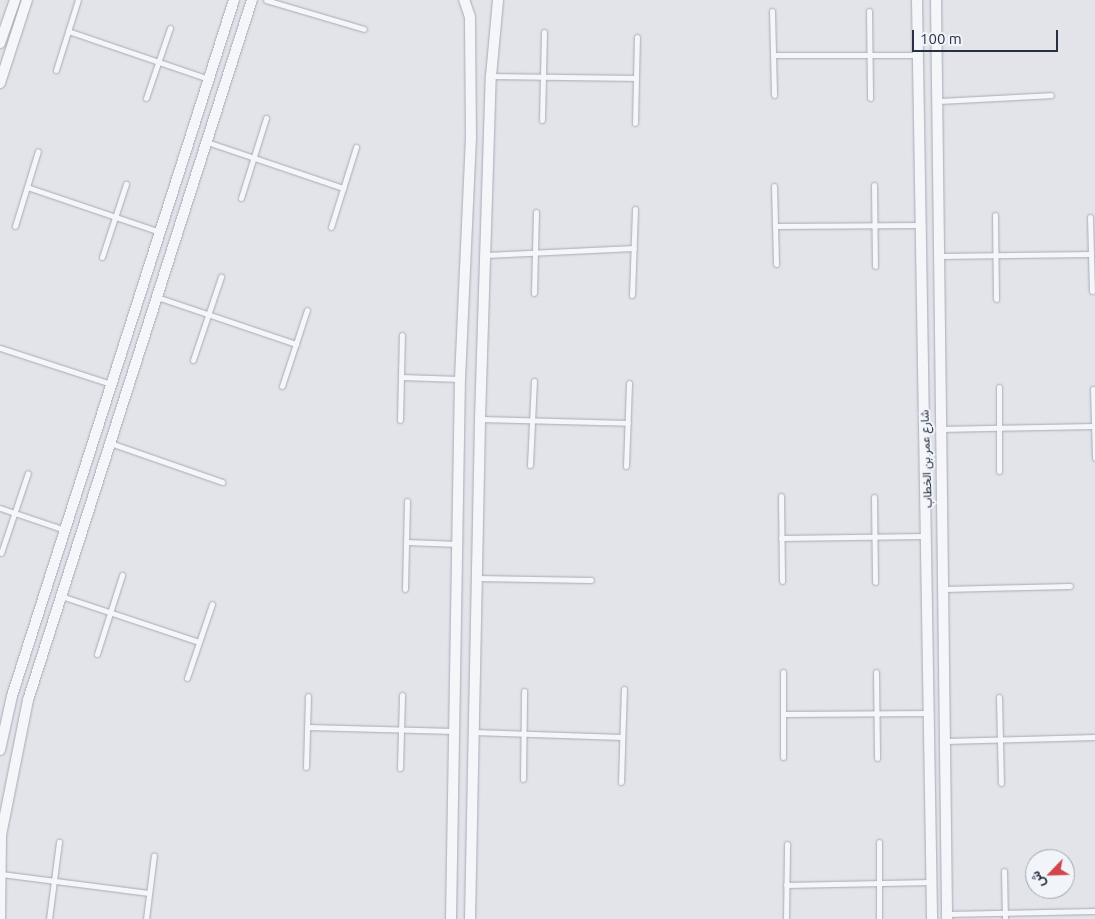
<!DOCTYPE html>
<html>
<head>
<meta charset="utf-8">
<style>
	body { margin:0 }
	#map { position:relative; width:1095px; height:919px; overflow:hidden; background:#e2e4ea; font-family:Ubuntu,Vazirmatn,sans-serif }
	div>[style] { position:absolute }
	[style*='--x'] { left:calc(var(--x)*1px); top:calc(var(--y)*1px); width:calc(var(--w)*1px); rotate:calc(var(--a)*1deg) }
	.roads { filter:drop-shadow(0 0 1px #a7aab5) drop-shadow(0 0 1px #a7aab5) }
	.lane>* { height:5px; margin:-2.5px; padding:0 2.5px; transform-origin:2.5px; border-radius:2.5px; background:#f5f6f9 }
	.street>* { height:10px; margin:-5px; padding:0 5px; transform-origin:5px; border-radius:5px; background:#f5f6f9 }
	span { translate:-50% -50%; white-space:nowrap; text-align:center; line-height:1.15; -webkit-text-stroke:4px #f1f4f8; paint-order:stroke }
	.street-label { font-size:12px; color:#293043 }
	.north { position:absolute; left:1025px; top:849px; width:50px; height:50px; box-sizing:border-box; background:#f1f4f8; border:1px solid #a1a6b0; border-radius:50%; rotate:246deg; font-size:14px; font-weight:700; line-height:20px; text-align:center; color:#293043 }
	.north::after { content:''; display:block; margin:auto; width:18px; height:22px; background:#d1454e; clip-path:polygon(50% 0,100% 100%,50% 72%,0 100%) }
	.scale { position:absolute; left:912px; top:30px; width:146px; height:22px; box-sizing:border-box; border:2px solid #293043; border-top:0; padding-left:6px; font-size:15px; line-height:18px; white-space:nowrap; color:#293043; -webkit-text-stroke:4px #f1f4f8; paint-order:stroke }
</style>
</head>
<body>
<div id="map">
	<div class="roads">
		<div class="lane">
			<div style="--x:266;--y:0;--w:102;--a:16.5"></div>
			<div style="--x:772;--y:11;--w:84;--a:88.6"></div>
			<div style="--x:869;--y:11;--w:87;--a:89.3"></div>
			<div style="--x:68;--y:31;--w:149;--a:18.8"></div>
			<div style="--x:773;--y:55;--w:145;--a:0"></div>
			<div style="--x:56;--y:70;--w:73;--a:-72.6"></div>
			<div style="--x:491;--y:76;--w:145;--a:0.8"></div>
			<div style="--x:146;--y:98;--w:74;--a:-71.1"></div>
			<div style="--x:937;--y:101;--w:114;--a:-3"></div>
			<div style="--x:542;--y:120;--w:88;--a:-88.7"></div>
			<div style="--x:635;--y:123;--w:86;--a:-88.7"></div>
			<div style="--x:207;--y:142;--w:144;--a:18.7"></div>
			<div style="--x:874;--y:185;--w:81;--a:89.3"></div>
			<div style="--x:774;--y:186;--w:78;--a:88.5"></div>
			<div style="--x:27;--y:187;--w:140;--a:18.7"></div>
			<div style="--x:241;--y:198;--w:84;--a:-72.6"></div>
			<div style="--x:995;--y:215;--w:84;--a:89.3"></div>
			<div style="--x:1090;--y:217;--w:74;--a:88.5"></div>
			<div style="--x:15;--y:226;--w:78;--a:-73"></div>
			<div style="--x:775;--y:226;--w:145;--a:-0.4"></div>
			<div style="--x:331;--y:227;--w:84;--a:-72.6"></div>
			<div style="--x:486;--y:255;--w:148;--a:-2.7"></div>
			<div style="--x:939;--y:256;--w:152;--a:-0.8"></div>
			<div style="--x:102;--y:257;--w:77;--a:-71.8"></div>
			<div style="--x:534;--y:293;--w:81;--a:-88.6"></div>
			<div style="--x:632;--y:295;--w:86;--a:-88"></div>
			<div style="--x:157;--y:297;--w:147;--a:18.7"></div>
			<div style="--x:0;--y:348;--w:117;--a:18"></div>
			<div style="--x:193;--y:360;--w:88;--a:-71.4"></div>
			<div style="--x:401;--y:377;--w:59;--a:1.9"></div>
			<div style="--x:282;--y:386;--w:80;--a:-71.8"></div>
			<div style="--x:999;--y:387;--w:84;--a:90"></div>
			<div style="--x:1093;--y:389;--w:69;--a:88.3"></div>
			<div style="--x:480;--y:419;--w:148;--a:1.5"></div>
			<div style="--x:400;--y:420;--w:85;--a:-88.7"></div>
			<div style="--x:940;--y:429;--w:154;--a:-1.1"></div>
			<div style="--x:110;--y:443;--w:119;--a:19.2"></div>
			<div style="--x:530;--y:465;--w:84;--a:-87.3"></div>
			<div style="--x:626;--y:466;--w:83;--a:-87.9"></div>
			<div style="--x:781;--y:496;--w:85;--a:89.3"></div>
			<div style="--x:874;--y:497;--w:85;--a:89.3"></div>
			<div style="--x:0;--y:508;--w:69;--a:18.7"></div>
			<div style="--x:781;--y:538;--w:145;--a:-0.8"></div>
			<div style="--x:406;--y:542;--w:52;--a:2.2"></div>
			<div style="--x:1;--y:553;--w:84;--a:-71.4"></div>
			<div style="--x:476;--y:578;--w:115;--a:1"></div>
			<div style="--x:405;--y:589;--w:88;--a:-88.7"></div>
			<div style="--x:944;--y:589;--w:126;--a:-1.4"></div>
			<div style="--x:61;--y:596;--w:145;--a:18.4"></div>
			<div style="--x:97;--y:654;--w:83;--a:-72.4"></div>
			<div style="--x:783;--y:672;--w:85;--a:90"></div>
			<div style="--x:876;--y:672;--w:86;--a:89.3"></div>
			<div style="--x:187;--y:678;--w:78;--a:-71.3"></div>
			<div style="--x:999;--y:697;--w:86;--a:88.7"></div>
			<div style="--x:783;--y:714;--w:147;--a:-0.4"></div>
			<div style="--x:308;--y:727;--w:146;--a:1.6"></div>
			<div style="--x:473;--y:732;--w:149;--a:1.9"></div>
			<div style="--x:945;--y:741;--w:150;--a:-1.5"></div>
			<div style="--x:306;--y:767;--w:71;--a:-88.4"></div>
			<div style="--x:400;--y:768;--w:73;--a:-88.4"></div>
			<div style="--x:523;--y:779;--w:88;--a:-89.3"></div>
			<div style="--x:621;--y:782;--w:93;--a:-88.2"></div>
			<div style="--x:1004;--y:871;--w:48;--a:88.8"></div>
			<div style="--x:1;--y:874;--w:149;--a:7.3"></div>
			<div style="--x:786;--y:885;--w:145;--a:-1.2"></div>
			<div style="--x:946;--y:914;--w:149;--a:-1.2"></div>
			<div style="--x:49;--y:919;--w:78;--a:-82.6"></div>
			<div style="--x:146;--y:919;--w:64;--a:-82.9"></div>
			<div style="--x:786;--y:919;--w:75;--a:-89.2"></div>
			<div style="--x:879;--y:919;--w:77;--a:-90"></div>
		</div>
		<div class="street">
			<div style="--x:917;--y:0;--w:919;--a:89.06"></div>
			<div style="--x:936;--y:0;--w:919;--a:89.31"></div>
			<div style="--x:0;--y:43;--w:46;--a:-70.8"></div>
			<div style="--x:0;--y:83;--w:87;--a:-72"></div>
			<div style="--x:0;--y:750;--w:55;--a:-77.5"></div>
			<div style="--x:12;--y:696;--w:731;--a:-72.31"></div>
			<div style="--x:0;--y:919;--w:84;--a:-89.3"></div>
			<div style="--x:1;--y:835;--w:138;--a:-78.7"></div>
			<div style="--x:28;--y:700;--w:735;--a:-72.26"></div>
			<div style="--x:451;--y:919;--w:540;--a:-89.05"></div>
			<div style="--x:460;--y:379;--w:241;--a:-87.4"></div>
			<div style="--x:471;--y:138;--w:121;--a:-90.5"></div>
			<div style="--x:470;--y:17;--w:18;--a:-109"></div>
			<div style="--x:470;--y:919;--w:500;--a:-88.85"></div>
			<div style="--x:480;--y:419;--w:343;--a:-88.2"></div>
			<div style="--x:491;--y:76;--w:76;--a:-84.7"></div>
		</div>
	</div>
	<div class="street-label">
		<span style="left:926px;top:459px;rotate:-92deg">شارع عمر بن الخطاب</span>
	</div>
	<div class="north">ش</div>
	<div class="scale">100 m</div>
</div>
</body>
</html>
